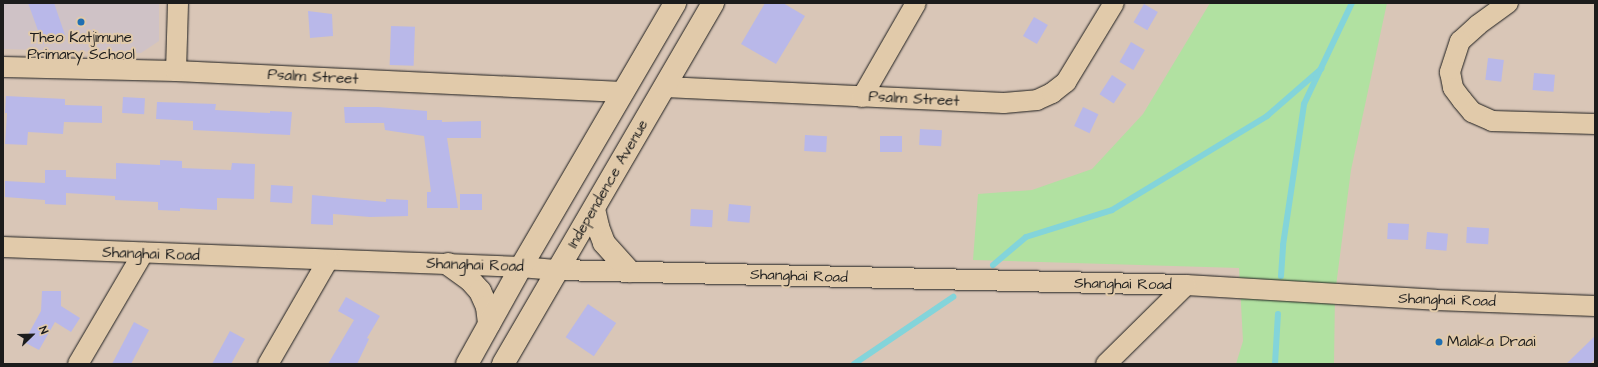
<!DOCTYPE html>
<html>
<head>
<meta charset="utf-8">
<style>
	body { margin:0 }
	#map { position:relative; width:1598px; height:367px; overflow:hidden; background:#d9c6b7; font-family:"Architects Daughter",sans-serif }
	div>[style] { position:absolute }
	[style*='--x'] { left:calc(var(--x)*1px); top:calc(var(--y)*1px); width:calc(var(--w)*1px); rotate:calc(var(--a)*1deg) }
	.built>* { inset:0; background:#cfc2c6 }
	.green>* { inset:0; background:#b1e1a1 }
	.stream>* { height:6px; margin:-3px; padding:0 3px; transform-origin:3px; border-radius:3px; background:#83d4da }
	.building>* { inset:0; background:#b9b8e9; transform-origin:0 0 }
	.roads { filter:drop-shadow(0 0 1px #1c1c1c) drop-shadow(0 0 1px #1c1c1c) }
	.street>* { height:20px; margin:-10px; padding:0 10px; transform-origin:10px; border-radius:10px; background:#e1caaa }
	.secondary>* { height:22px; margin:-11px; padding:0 11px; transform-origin:11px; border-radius:11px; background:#e1caaa }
	.dots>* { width:11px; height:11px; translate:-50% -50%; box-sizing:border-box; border:2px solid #e1caaa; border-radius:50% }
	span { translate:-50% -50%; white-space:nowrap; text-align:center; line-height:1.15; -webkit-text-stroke:4px #e1caaa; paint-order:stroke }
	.poi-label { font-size:15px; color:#1c1c1c }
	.left { translate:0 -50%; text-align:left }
	.street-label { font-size:15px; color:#1c1c1c }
	.frame { position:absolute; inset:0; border:4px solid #1c1c1c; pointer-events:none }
	.north { position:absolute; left:12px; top:315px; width:40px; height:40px; -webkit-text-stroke:3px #e1caaa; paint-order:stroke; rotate:67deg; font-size:11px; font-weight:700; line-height:16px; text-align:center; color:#1c1c1c }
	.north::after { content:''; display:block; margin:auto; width:14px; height:18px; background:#1c1c1c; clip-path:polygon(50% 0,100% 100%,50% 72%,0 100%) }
</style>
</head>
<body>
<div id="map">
	<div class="built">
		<div style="clip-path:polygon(3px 3px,159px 3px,159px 41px,141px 53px,3px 49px)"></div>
	</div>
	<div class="green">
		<div style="clip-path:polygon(1210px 3px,1387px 3px,1351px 170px,1335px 294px,1334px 364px,1236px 364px,1243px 341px,1239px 268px,973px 260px,978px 194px,1032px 190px,1092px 169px,1143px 114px)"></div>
	</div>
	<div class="stream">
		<div style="--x:993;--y:265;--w:43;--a:-40.3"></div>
		<div style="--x:1026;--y:237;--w:90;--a:-17.4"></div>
		<div style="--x:1112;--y:210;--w:181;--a:-31.2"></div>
		<div style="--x:1267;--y:116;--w:72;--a:-41"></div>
		<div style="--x:1281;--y:276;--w:31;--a:-86"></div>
		<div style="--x:1283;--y:245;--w:143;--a:-81.5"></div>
		<div style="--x:1304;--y:104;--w:112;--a:-64.6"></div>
		<div style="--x:854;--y:364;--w:120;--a:-34.1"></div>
		<div style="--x:1275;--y:364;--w:50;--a:-86.6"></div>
	</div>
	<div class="building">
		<div style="clip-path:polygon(28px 3px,54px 3px,65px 35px,43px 44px)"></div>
		<div style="clip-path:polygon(765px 3px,783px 3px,805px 16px,776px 64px,741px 44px)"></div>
		<div style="left:1144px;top:4px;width:16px;height:21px;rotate:30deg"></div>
		<div style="clip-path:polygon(308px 11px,332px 14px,333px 36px,310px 38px)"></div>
		<div style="left:1034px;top:17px;width:16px;height:22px;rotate:30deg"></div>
		<div style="left:391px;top:26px;width:24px;height:39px;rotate:2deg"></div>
		<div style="left:1131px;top:42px;width:16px;height:23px;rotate:30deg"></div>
		<div style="left:1488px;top:58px;width:16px;height:22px;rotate:7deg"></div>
		<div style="left:1534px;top:73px;width:21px;height:17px;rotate:5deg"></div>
		<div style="left:1112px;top:75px;width:17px;height:23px;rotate:33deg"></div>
		<div style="clip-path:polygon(6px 96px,65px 99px,65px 105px,102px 106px,102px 123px,64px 122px,63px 134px,28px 132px,27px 145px,5px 144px,7px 113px,5px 113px)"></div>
		<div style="left:123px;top:97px;width:22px;height:16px;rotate:3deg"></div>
		<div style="clip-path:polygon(157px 102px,216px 104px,215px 110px,270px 113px,270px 111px,292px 112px,290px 135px,193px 130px,193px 121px,156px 119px)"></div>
		<div style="clip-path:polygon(344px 107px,378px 107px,427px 111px,427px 120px,442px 120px,442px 122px,481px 121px,481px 138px,447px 138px,458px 208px,427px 208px,427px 192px,431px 192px,424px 136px,385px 130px,384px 123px,345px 123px)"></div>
		<div style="left:1083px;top:107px;width:17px;height:21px;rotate:25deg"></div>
		<div style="left:920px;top:129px;width:22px;height:16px;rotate:3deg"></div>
		<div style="left:805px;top:135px;width:22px;height:16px;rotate:3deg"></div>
		<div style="left:880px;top:136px;width:22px;height:16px"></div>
		<div style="clip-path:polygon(160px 160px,182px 161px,182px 168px,231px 170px,232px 163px,255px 164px,254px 199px,217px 198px,217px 210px,180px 208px,180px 211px,158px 210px,158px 202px,115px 200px,115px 196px,66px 193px,66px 205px,45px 204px,45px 200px,5px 197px,5px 181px,45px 183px,45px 170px,66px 170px,66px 177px,116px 179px,116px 163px,160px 165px)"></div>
		<div style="left:271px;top:185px;width:22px;height:17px;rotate:3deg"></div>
		<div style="left:460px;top:194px;width:22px;height:16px"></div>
		<div style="clip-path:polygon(312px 195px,386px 202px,386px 199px,408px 200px,408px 216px,370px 217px,333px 214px,333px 225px,311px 224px)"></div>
		<div style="left:729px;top:204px;width:22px;height:17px;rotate:5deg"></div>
		<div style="left:691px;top:209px;width:22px;height:17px;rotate:3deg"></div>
		<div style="left:1388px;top:223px;width:21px;height:16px;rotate:3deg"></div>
		<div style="left:1467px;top:227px;width:22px;height:16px;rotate:3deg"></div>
		<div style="left:1427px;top:232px;width:21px;height:17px;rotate:5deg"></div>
		<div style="clip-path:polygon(42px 291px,61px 291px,61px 306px,80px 318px,71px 332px,55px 322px,39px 350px,24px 342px,41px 311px)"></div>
		<div style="clip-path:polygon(346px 297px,380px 316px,367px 338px,369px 339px,357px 364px,328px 364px,354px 320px,338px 311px)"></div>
		<div style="left:588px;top:304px;width:34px;height:40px;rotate:34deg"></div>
		<div style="clip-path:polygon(134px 322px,149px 330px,131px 364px,112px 364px)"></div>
		<div style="clip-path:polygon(230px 331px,245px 339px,231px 364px,212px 364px)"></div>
		<div style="clip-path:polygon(1595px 336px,1595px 359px,1590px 364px,1566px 364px)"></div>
	</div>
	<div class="roads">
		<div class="street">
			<div style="--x:1508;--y:3;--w:37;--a:144"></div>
			<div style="--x:1478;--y:25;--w:24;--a:138"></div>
			<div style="--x:1460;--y:41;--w:33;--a:108"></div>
			<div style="--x:1450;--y:72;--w:16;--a:79"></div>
			<div style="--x:1453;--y:88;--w:15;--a:53"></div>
			<div style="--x:1462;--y:100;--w:16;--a:50"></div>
			<div style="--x:1472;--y:112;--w:22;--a:24"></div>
			<div style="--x:1492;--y:121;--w:103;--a:1.7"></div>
			<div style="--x:3;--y:67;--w:173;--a:1.3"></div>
			<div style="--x:176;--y:71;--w:447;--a:2.7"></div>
			<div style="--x:176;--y:71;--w:68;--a:-88.3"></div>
			<div style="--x:665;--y:87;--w:339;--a:2.7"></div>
			<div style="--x:1004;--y:103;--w:33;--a:-5"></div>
			<div style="--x:1037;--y:100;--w:17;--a:-25"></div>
			<div style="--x:1052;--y:93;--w:18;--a:-38"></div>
			<div style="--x:1066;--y:82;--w:92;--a:-58.7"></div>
			<div style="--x:862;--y:97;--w:108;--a:-60.1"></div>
			<div style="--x:3;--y:247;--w:518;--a:2.21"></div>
			<div style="--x:521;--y:267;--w:37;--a:5"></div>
			<div style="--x:558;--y:270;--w:628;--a:1.37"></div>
			<div style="--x:1186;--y:285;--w:250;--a:3.4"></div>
			<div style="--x:1436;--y:300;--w:159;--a:2.2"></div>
			<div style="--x:78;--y:364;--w:129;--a:-59.6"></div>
			<div style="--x:268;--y:364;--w:120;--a:-60"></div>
			<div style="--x:1106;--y:364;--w:112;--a:-44.6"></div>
		</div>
		<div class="secondary">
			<div style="--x:594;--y:209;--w:18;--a:77"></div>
			<div style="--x:598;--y:227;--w:17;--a:69"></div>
			<div style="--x:604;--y:243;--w:38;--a:48"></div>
			<div style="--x:448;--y:264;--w:27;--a:36"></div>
			<div style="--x:470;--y:280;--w:15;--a:48"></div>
			<div style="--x:480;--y:291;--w:17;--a:66"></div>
			<div style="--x:487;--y:307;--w:17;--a:83"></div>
			<div style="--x:467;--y:364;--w:111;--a:-60.9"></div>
			<div style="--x:521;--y:267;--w:306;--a:-59.7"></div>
			<div style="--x:503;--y:364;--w:418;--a:-59.8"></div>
		</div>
	</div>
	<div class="dots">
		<div style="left:81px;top:22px;background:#1f6fb2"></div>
		<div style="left:1439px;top:342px;background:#1f6fb2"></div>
	</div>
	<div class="poi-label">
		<span style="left:81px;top:46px">Theo Katjimune<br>Primary School</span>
		<span class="left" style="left:1447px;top:342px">Malaka Draai</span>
	</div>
	<div class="street-label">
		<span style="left:313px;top:77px;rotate:3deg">Psalm Street</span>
		<span style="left:914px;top:99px;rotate:3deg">Psalm Street</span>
		<span style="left:608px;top:184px;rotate:-60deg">Independence Avenue</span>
		<span style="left:151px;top:254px;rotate:2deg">Shanghai Road</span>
		<span style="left:475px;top:265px;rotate:2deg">Shanghai Road</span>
		<span style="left:799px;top:276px;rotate:2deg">Shanghai Road</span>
		<span style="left:1123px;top:284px;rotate:1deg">Shanghai Road</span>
		<span style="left:1447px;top:300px;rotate:2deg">Shanghai Road</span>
	</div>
	<div class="frame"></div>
	<div class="north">N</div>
</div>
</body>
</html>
